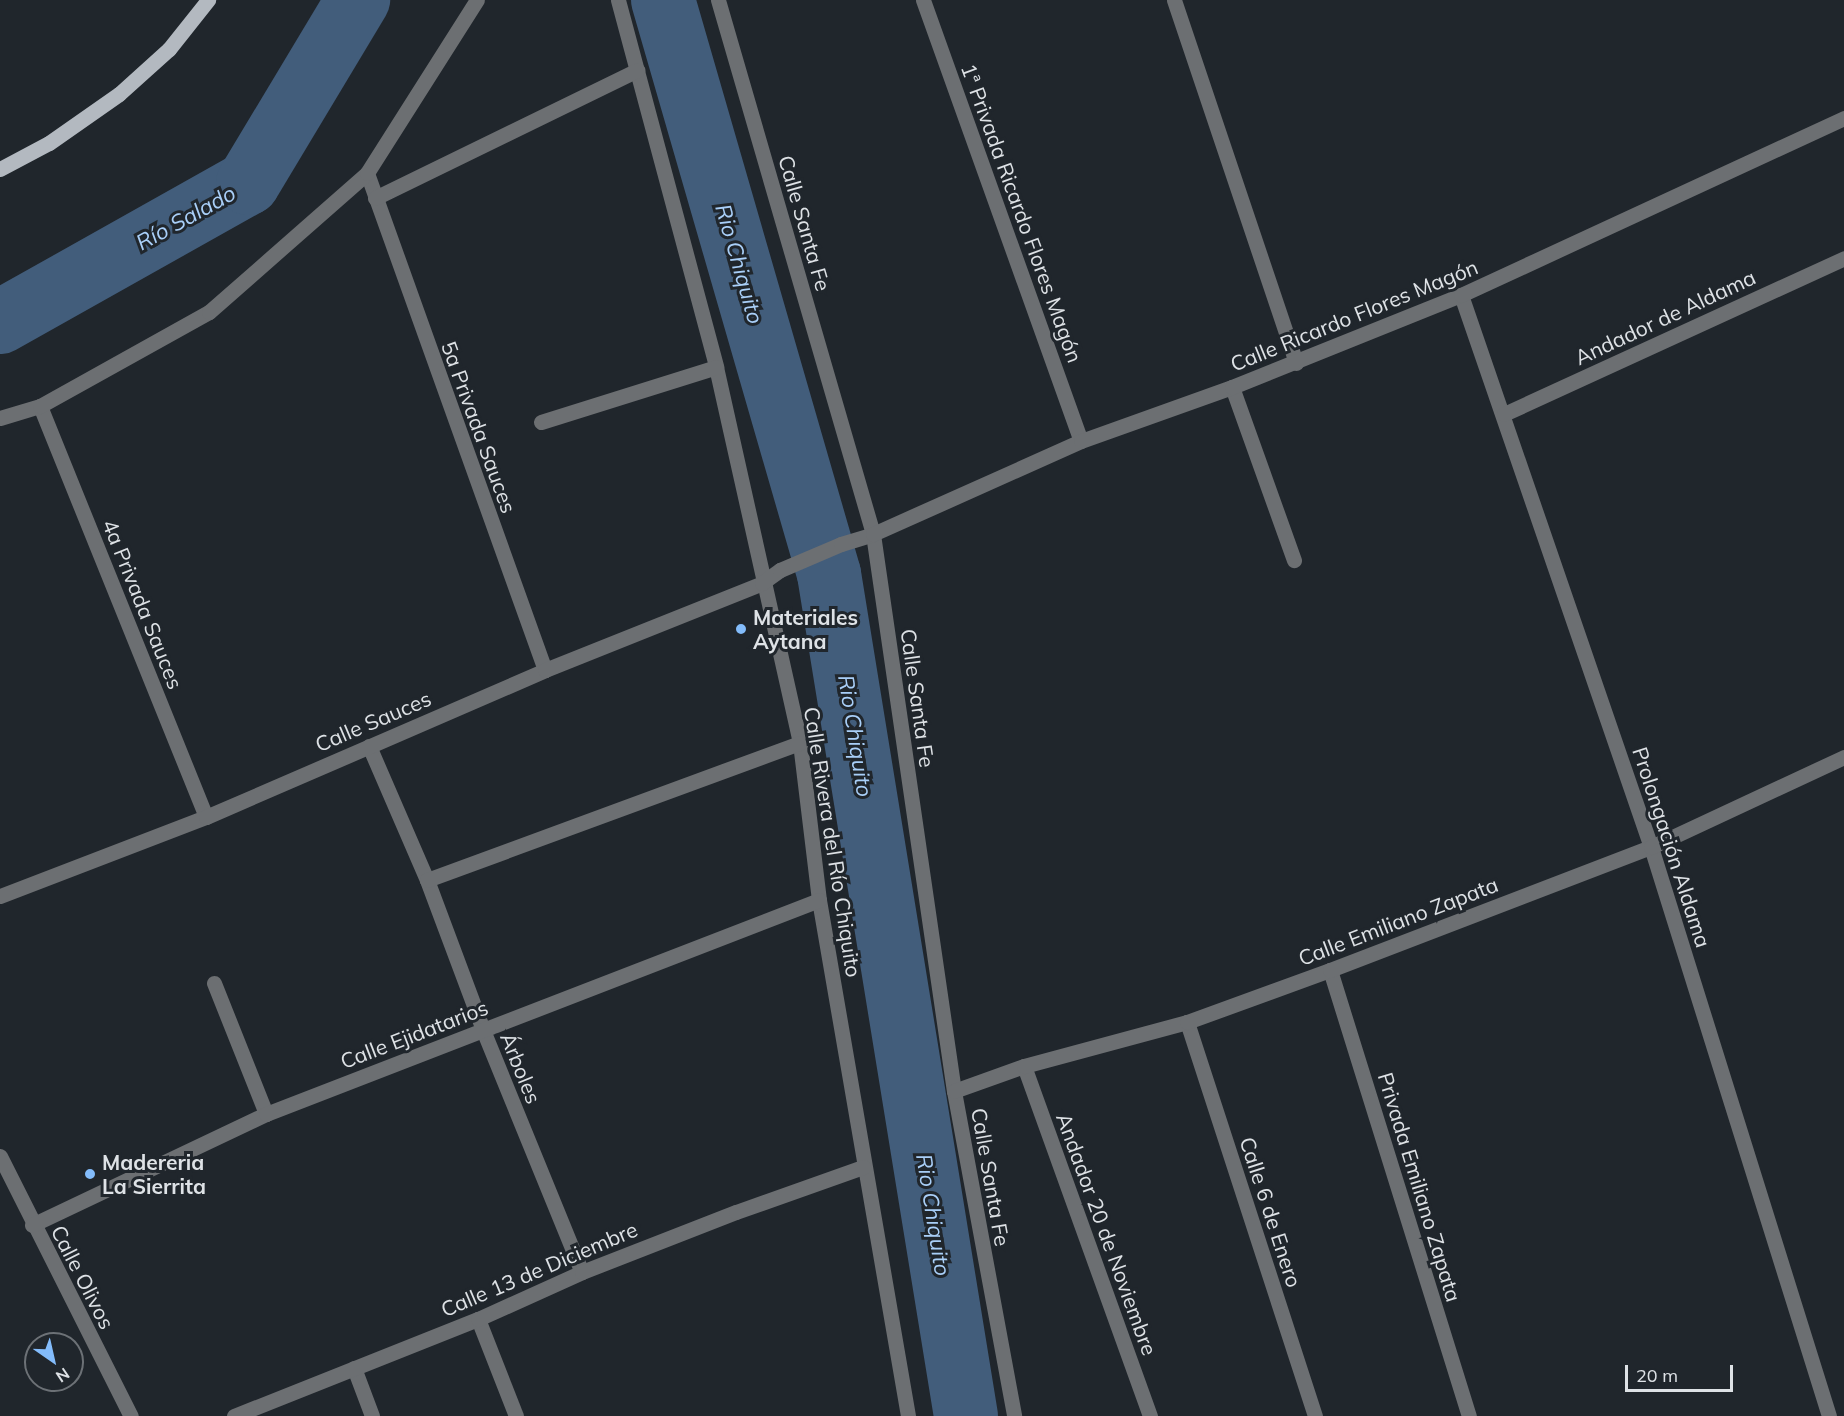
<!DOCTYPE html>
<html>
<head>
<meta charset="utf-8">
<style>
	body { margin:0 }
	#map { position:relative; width:1844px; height:1416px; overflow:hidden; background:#20262c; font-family:Mulish,sans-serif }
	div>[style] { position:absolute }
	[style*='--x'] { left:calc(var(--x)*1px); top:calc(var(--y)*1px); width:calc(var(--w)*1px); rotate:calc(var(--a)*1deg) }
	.river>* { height:64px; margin:-32px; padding:0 32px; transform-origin:32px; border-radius:32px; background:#425d7b }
	.minor>* { height:15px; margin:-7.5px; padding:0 7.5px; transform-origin:7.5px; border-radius:7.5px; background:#6c6f72 }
	.major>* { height:15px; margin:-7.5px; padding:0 7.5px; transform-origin:7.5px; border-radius:7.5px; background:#b3b9c0 }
	.dots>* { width:16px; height:16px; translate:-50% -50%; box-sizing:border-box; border:3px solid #20262c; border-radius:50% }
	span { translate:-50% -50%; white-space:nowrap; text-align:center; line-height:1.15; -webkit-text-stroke:6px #20262c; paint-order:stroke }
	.street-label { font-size:21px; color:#dee2e6 }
	.poi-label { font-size:21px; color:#dee2e6; font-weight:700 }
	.left { translate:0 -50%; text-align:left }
	.water-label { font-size:22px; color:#a9cff8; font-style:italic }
	.north { position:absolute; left:24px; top:1332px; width:60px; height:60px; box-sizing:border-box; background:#20262c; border:2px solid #6c7176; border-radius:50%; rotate:146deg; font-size:16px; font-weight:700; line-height:24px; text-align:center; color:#dee2e6 }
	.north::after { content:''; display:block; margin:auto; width:21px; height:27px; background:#83bcfb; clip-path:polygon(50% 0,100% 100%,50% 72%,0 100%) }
	.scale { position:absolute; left:1625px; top:1365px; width:108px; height:27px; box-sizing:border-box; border:3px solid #dee2e6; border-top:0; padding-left:8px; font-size:18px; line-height:21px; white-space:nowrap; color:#dee2e6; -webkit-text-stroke:4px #20262c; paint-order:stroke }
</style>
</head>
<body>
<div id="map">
	<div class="river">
		<div style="--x:663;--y:0;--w:598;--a:73.87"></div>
		<div style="--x:829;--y:574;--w:853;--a:80.76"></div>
		<div style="--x:0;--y:322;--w:284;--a:-29.3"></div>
		<div style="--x:248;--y:183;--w:214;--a:-59"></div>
	</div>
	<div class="minor">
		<div style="--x:618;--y:0;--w:380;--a:75"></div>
		<div style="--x:716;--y:367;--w:385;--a:77.4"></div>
		<div style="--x:800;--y:743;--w:158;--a:83.1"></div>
		<div style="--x:819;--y:900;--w:524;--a:80.21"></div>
		<div style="--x:718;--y:0;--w:556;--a:73.81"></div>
		<div style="--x:873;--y:534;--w:563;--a:81.73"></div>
		<div style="--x:954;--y:1091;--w:330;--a:79.5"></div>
		<div style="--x:923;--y:0;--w:468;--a:70.3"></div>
		<div style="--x:1174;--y:0;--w:383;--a:71.4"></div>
		<div style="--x:367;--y:173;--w:528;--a:70.3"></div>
		<div style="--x:375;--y:198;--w:292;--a:-26"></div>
		<div style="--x:1461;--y:295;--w:584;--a:71.01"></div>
		<div style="--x:1651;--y:847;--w:596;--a:72.63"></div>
		<div style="--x:1232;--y:387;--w:184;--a:70.3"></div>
		<div style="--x:40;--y:406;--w:443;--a:68"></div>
		<div style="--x:1504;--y:414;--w:374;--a:-24.6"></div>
		<div style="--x:0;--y:418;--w:42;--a:-16.7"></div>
		<div style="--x:40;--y:406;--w:193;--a:-29.1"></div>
		<div style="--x:209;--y:312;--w:210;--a:-41.3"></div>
		<div style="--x:367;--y:173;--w:205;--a:-57.6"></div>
		<div style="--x:541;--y:422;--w:183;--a:-17.4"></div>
		<div style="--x:369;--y:746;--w:146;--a:66.6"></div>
		<div style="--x:427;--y:880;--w:160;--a:69.5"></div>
		<div style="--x:483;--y:1030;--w:261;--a:67.8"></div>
		<div style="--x:427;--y:880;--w:397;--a:-20.2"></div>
		<div style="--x:0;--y:896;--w:221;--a:-21"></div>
		<div style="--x:206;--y:817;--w:369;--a:-23.4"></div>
		<div style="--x:545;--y:670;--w:234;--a:-21.8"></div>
		<div style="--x:762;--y:583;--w:22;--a:-36"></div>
		<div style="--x:780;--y:570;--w:66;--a:-23.1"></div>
		<div style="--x:841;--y:544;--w:34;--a:-17"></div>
		<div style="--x:873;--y:534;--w:228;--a:-24.1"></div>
		<div style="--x:1081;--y:441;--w:160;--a:-19.7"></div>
		<div style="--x:1232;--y:387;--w:247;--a:-21.9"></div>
		<div style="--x:1461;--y:295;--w:422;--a:-24.8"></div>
		<div style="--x:1330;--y:970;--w:467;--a:72.7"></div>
		<div style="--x:214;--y:983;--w:141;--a:68.3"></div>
		<div style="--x:1187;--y:1022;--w:414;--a:72"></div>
		<div style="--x:1024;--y:1066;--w:372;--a:70.2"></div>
		<div style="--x:954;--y:1091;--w:74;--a:-19.7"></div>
		<div style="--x:1024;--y:1066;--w:169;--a:-15.1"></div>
		<div style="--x:1187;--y:1022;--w:152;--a:-20"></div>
		<div style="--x:1330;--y:970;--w:344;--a:-21"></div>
		<div style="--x:1651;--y:847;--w:213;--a:-25"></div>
		<div style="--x:0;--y:1156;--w:291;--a:63.3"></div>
		<div style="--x:32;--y:1225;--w:259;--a:-25.4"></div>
		<div style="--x:266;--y:1114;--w:593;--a:-21.16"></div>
		<div style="--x:478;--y:1319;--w:104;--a:68.6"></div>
		<div style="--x:354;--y:1368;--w:51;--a:69.4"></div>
		<div style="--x:234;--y:1416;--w:263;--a:-21.7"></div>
		<div style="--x:478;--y:1319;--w:114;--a:-24.3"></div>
		<div style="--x:582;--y:1272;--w:165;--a:-21.3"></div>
		<div style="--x:736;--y:1212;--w:135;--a:-19.5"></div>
	</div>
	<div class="major">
		<div style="--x:0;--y:169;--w:55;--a:-28"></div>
		<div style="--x:49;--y:143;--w:85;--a:-35"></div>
		<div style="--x:119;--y:94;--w:67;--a:-42"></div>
		<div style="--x:169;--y:49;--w:63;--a:-51.5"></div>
	</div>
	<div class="dots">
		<div style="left:741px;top:629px;background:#83bcfb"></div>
		<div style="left:90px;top:1174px;background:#83bcfb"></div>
	</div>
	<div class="street-label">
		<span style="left:1022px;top:213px;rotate:70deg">1ª Privada Ricardo Flores Magón</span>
		<span style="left:805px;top:223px;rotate:74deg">Calle Santa Fe</span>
		<span style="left:1354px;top:315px;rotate:-22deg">Calle Ricardo Flores Magón</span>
		<span style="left:1665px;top:317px;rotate:-25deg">Andador de Aldama</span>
		<span style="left:479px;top:427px;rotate:70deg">5a Privada Sauces</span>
		<span style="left:143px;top:604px;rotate:68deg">4a Privada Sauces</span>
		<span style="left:918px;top:698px;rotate:82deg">Calle Santa Fe</span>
		<span style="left:373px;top:721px;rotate:-23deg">Calle Sauces</span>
		<span style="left:833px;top:842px;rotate:81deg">Calle Rivera del Río Chiquito</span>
		<span style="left:1672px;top:847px;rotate:72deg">Prolongación Aldama</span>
		<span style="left:1398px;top:921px;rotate:-21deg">Calle Emiliano Zapata</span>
		<span style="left:414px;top:1034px;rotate:-21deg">Calle Ejidatarios</span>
		<span style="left:521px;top:1068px;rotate:68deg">Árboles</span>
		<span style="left:991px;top:1177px;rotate:80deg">Calle Santa Fe</span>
		<span style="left:1420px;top:1187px;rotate:73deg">Privada Emiliano Zapata</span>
		<span style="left:1271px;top:1212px;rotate:72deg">Calle 6 de Enero</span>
		<span style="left:1107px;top:1234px;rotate:70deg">Andador 20 de Noviembre</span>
		<span style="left:539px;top:1269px;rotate:-23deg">Calle 13 de Diciembre</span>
		<span style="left:83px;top:1277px;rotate:63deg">Calle Olivos</span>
	</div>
	<div class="poi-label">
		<span class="left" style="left:753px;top:629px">Materiales<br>Aytana</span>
		<span class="left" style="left:102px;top:1174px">Madereria<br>La Sierrita</span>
	</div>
	<div class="water-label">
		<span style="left:186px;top:218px;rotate:-29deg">Río Salado</span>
		<span style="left:739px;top:264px;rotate:74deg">Rio Chiquito</span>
		<span style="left:855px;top:736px;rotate:81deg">Rio Chiquito</span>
		<span style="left:933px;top:1215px;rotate:81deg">Rio Chiquito</span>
	</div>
	<div class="north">N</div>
	<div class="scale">20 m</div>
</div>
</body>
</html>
